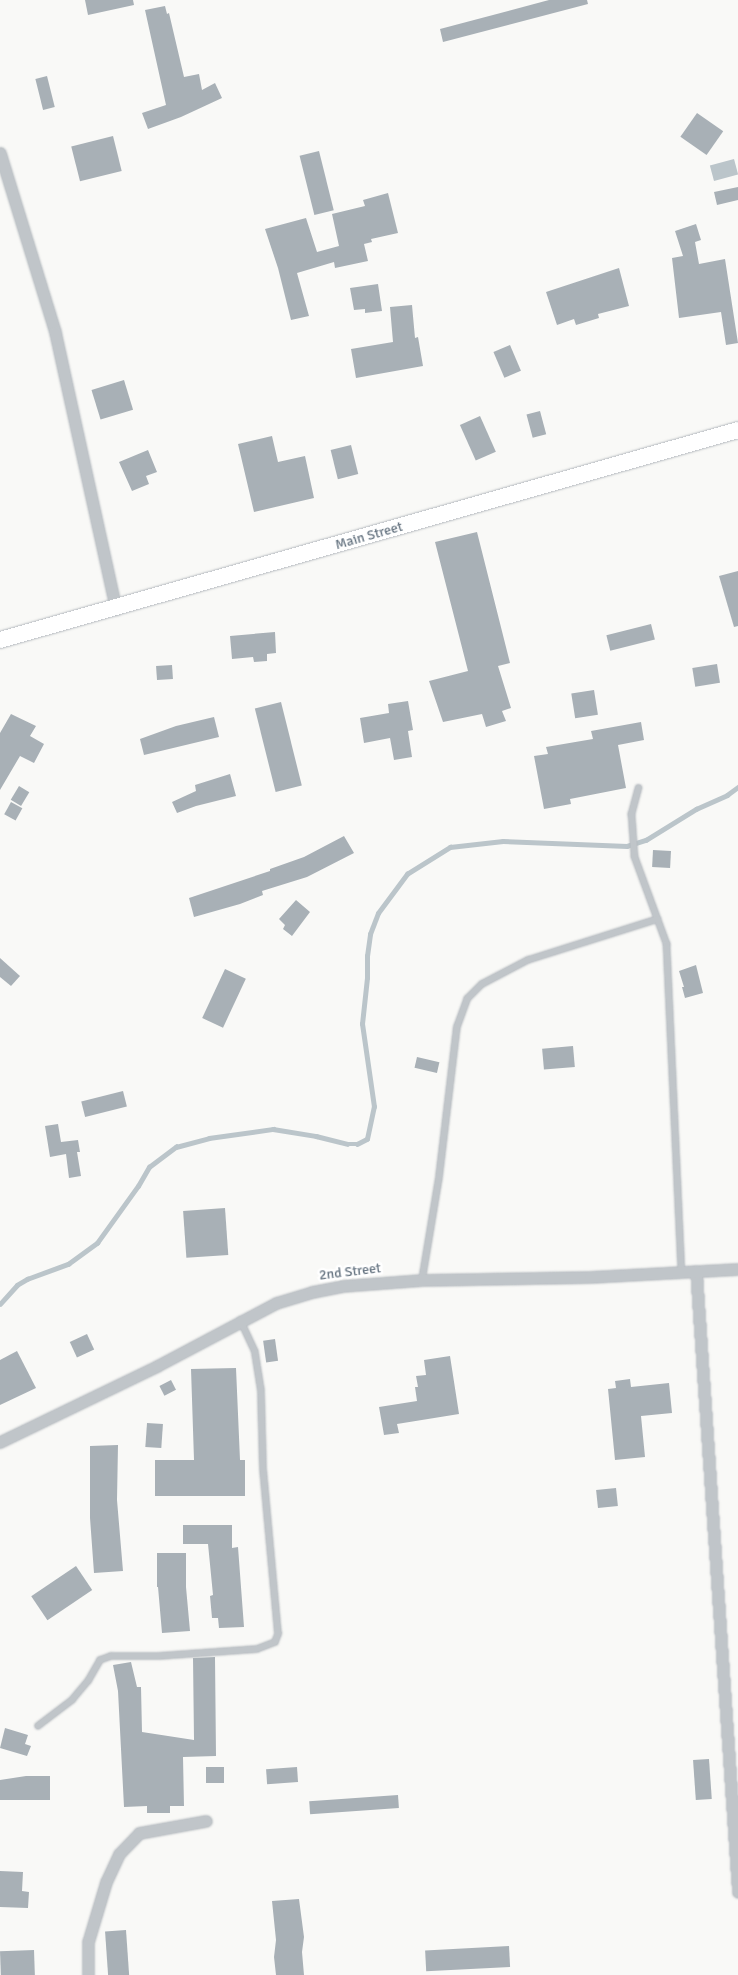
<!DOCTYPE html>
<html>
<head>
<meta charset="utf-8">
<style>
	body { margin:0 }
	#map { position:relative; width:738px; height:1975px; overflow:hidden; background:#f9f9f7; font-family:Signika,sans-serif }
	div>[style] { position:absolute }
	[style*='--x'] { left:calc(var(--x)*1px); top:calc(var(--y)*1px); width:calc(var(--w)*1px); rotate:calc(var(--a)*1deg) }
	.water>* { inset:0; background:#bbc5ca; transform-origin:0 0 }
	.stream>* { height:4.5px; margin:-2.25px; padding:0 2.25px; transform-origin:2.25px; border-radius:2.25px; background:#bbc5ca }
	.building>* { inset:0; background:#a8b0b6; transform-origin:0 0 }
	.roads { filter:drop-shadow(0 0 1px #b5babf) drop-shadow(0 0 1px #b5babf) }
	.lane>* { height:5.5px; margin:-2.75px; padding:0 2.75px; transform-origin:2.75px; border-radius:2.75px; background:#c0c5c9 }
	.street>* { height:11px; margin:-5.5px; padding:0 5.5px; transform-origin:5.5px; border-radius:5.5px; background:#c0c5c9 }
	.secondary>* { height:16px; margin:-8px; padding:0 8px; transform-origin:8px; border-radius:8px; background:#fff }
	span { translate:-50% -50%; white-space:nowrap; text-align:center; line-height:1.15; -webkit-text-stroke:5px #fff; paint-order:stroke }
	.street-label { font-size:14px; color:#667481 }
</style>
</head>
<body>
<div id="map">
	<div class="water">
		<div style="left:734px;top:159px;width:16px;height:25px;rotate:75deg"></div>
	</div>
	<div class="stream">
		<div style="--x:0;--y:1304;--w:25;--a:-48"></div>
		<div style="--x:17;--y:1285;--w:12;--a:-31"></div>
		<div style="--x:27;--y:1279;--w:44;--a:-20.1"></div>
		<div style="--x:68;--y:1264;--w:36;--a:-36"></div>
		<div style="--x:97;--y:1243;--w:70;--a:-54.3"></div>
		<div style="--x:138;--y:1186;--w:22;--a:-60"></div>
		<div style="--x:149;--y:1167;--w:34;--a:-37"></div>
		<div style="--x:176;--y:1147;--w:34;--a:-15"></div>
		<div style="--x:209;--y:1138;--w:65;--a:-8"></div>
		<div style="--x:273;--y:1129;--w:44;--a:9.2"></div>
		<div style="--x:316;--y:1136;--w:32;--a:14"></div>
		<div style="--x:347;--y:1144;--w:10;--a:0"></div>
		<div style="--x:357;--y:1144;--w:11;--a:-27"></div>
		<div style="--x:367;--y:1139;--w:33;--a:-78"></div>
		<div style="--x:374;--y:1107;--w:84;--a:-98.2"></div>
		<div style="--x:362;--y:1024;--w:46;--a:-83.8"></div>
		<div style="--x:367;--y:978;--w:22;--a:-90"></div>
		<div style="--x:367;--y:956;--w:22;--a:-82"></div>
		<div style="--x:370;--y:934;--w:22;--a:-69"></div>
		<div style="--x:378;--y:913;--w:49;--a:-53.4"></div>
		<div style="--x:407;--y:874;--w:51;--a:-32.1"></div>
		<div style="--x:450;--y:847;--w:53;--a:-6.5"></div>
		<div style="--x:503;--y:841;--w:124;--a:2.3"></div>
		<div style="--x:627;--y:846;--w:20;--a:-18"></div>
		<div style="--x:646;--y:840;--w:59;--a:-31.8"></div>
		<div style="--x:696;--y:809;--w:34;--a:-24"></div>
		<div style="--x:727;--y:795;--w:14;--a:-36"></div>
	</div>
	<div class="building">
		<div style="clip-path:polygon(85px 0,133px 0,134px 5px,88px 15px)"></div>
		<div style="clip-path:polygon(549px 0,587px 0,588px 4px,443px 42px,440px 29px)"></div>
		<div style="clip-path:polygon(165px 6px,167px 14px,169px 13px,184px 77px,199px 74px,202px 90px,215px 83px,222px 98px,181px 117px,148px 129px,142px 113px,166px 105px,145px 10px)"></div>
		<div style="left:47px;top:76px;width:32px;height:12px;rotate:76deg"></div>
		<div style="left:697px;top:113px;width:32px;height:29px;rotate:35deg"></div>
		<div style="left:113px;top:136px;width:36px;height:43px;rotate:76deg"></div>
		<div style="left:319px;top:151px;width:61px;height:20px;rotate:76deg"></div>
		<div style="clip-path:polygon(738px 187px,738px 200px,717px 205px,714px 192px)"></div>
		<div style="clip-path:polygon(388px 193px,398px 233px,371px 239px,372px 242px,364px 244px,368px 261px,335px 268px,334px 262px,297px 273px,309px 316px,291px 320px,278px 268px,265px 229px,306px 218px,317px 252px,339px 246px,332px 214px,365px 206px,363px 200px)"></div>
		<div style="clip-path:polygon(696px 224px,701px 240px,695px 242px,699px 264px,725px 259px,738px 343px,726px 345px,721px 312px,679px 318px,672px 258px,683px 256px,675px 231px)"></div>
		<div style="clip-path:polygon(619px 268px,629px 306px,598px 314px,599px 318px,576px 325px,574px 319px,557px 325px,546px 292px)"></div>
		<div style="clip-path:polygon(378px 284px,382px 311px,365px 313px,365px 309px,354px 310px,350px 288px)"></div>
		<div style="clip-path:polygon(412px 305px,415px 338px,418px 337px,423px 366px,356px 378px,351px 349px,393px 342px,390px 307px)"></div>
		<div style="left:510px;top:345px;width:28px;height:18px;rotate:67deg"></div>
		<div style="left:124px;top:380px;width:31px;height:34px;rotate:73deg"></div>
		<div style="left:540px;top:411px;width:24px;height:14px;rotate:75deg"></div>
		<div style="left:480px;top:416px;width:39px;height:22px;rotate:66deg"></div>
		<div style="clip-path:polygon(272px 436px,278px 462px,305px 456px,314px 498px,254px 512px,238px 444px)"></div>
		<div style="left:351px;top:445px;width:30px;height:21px;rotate:76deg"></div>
		<div style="clip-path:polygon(148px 450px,157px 472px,146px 476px,149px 484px,132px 491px,119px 462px)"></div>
		<div style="clip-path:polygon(477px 532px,510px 663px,498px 666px,511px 708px,502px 711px,506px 721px,486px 727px,482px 714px,443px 722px,429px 681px,468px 671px,435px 542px)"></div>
		<div style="clip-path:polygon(738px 571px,738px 626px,734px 627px,719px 576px)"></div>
		<div style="left:651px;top:624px;width:16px;height:46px;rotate:76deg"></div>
		<div style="clip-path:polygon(275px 632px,276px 653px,267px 654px,267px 661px,254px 662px,253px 657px,232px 659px,230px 636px)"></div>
		<div style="left:717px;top:664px;width:19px;height:25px;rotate:81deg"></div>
		<div style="left:172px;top:665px;width:14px;height:16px;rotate:86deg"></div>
		<div style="left:594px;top:690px;width:25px;height:23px;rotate:81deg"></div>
		<div style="clip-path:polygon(408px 701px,413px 730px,408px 731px,412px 757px,394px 760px,390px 738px,364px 743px,360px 718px,389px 713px,388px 704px)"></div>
		<div style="left:281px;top:702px;width:86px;height:27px;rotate:76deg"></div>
		<div style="clip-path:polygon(11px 714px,36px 726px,30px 736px,44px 744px,34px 763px,20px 756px,0 790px,0 733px)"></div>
		<div style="clip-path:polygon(214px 717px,219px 737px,144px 755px,140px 739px,176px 726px)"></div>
		<div style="clip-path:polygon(641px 722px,644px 740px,618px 745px,626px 788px,570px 799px,571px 804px,544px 809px,534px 756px,548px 754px,546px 747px,593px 739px,591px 731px)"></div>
		<div style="clip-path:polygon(230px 774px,236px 796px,196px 806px,177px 813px,172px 802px,196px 791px,195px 785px)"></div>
		<div style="left:19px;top:786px;width:12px;height:16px;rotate:31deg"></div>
		<div style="left:11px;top:802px;width:13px;height:14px;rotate:29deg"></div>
		<div style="clip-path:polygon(344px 836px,354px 853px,307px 877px,262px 891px,263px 895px,240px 904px,194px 917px,189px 898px,270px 871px,270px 869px,304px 857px)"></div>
		<div style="left:653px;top:850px;width:18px;height:17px;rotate:3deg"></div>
		<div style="clip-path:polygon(296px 900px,310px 912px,292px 936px,283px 929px,285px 925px,279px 919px)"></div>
		<div style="clip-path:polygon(0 958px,20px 976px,11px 986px,0 977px)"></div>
		<div style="clip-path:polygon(696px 965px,703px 993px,685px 998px,682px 987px,684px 987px,679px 971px)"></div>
		<div style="left:225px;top:969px;width:23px;height:54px;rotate:25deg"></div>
		<div style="left:573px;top:1046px;width:21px;height:31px;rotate:85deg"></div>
		<div style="left:417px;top:1057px;width:23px;height:11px;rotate:13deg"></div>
		<div style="left:123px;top:1091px;width:16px;height:43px;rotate:76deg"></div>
		<div style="clip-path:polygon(58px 1124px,61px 1142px,78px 1140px,80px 1152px,77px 1152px,81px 1176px,69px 1178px,66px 1154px,50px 1157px,45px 1126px)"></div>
		<div style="left:225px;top:1208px;width:47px;height:42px;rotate:86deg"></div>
		<div style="left:87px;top:1334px;width:17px;height:19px;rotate:65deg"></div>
		<div style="left:275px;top:1339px;width:22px;height:12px;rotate:82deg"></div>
		<div style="clip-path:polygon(17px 1351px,36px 1388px,0 1405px,0 1360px)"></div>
		<div style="clip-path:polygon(450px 1356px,459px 1414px,397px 1424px,399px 1433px,384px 1435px,379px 1407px,417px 1401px,415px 1387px,418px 1387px,416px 1376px,426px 1375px,424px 1360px)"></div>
		<div style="clip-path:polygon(236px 1368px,240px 1460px,245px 1460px,245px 1496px,155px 1496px,155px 1460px,194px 1460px,191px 1369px)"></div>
		<div style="clip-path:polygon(630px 1379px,631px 1387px,669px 1383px,672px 1413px,641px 1416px,645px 1457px,615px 1460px,608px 1389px,616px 1388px,615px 1381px)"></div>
		<div style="left:171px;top:1380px;width:11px;height:13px;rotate:63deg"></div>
		<div style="left:147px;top:1423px;width:16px;height:24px;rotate:4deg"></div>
		<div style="clip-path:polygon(118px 1445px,117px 1500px,123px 1571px,94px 1573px,90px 1518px,90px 1446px)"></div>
		<div style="left:616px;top:1488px;width:18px;height:20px;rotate:84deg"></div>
		<div style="clip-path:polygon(183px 1525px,232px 1525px,232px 1548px,238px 1547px,244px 1627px,219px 1628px,218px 1618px,212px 1618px,210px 1596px,213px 1595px,208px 1544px,183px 1544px)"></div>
		<div style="clip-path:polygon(157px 1553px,186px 1553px,186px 1587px,190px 1631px,162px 1633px,158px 1587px,157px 1587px)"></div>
		<div style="left:76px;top:1566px;width:29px;height:54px;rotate:56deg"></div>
		<div style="clip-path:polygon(215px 1657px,216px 1756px,183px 1757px,184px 1806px,170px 1806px,170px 1813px,147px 1813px,147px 1806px,124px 1807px,118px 1691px,113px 1665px,131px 1662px,137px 1687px,141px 1687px,142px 1732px,194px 1740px,193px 1658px)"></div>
		<div style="clip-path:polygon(5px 1728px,28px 1735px,25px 1744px,31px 1746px,27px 1756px,0 1748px)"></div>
		<div style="left:709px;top:1759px;width:40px;height:16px;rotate:86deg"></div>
		<div style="left:206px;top:1767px;width:18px;height:16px"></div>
		<div style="left:297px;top:1767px;width:15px;height:31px;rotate:86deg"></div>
		<div style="clip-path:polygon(26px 1776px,50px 1776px,50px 1800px,0 1800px,0 1780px)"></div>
		<div style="left:398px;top:1795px;width:13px;height:89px;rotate:86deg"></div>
		<div style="clip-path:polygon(0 1871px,23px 1872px,22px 1891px,29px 1892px,28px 1908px,0 1907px)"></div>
		<div style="clip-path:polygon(299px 1899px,304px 1937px,302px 1952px,304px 1975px,276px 1975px,274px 1957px,276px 1940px,272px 1901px)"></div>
		<div style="left:126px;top:1930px;width:45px;height:21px;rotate:86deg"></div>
		<div style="left:509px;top:1946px;width:21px;height:84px;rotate:87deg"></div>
		<div style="left:34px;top:1950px;width:25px;height:34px;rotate:88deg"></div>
	</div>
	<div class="roads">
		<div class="lane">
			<div style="--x:639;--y:788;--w:27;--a:105"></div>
			<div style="--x:632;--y:814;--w:43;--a:86"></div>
			<div style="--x:635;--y:857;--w:93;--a:69.8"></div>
			<div style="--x:667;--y:944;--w:328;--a:87.4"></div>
			<div style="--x:422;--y:1280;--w:104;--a:-80.6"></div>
			<div style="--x:439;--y:1177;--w:151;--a:-83.2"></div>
			<div style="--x:457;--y:1027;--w:30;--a:-70"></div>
			<div style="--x:467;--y:999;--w:21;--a:-45"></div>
			<div style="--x:482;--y:984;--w:52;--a:-27.6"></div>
			<div style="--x:528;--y:960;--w:136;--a:-17.5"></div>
			<div style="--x:38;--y:1726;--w:43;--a:-37.4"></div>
			<div style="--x:72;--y:1700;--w:25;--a:-50"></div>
			<div style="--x:88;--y:1681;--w:24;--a:-60"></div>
			<div style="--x:100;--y:1660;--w:12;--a:-20"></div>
			<div style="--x:111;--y:1656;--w:48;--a:0"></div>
			<div style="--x:159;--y:1656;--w:98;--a:-4.1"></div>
			<div style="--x:257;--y:1649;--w:19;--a:-21"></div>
			<div style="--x:275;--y:1642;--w:9;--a:-69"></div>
			<div style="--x:278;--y:1634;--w:165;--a:-95.2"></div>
			<div style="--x:263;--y:1470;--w:79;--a:-91.5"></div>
			<div style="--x:261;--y:1391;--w:39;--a:-99"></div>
			<div style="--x:255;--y:1352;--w:35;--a:-115"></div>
		</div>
		<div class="street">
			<div style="--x:0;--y:153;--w:187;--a:72.9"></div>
			<div style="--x:55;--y:332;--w:284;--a:77.6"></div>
			<div style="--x:696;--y:1271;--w:622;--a:86.13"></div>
			<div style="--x:0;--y:1442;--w:174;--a:-25.8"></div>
			<div style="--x:157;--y:1366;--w:135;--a:-27.9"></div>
			<div style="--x:276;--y:1303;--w:38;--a:-17"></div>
			<div style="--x:312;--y:1292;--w:31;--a:-11"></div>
			<div style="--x:342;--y:1286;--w:80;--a:-4.3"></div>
			<div style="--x:422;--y:1280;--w:168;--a:-1"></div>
			<div style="--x:590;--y:1277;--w:148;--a:-3.1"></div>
			<div style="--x:88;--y:1975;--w:33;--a:-90"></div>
			<div style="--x:88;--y:1942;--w:63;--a:-73.3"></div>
			<div style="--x:106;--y:1882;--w:31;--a:-65"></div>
			<div style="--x:119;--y:1854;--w:29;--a:-46"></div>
			<div style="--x:139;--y:1833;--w:68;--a:-10.2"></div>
		</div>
		<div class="secondary">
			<div style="--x:0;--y:640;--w:767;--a:-15.88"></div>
		</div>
	</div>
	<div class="street-label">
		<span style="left:369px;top:536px;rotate:-16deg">Main Street</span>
		<span style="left:350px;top:1272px;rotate:-7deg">2nd Street</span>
	</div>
</div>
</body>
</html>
